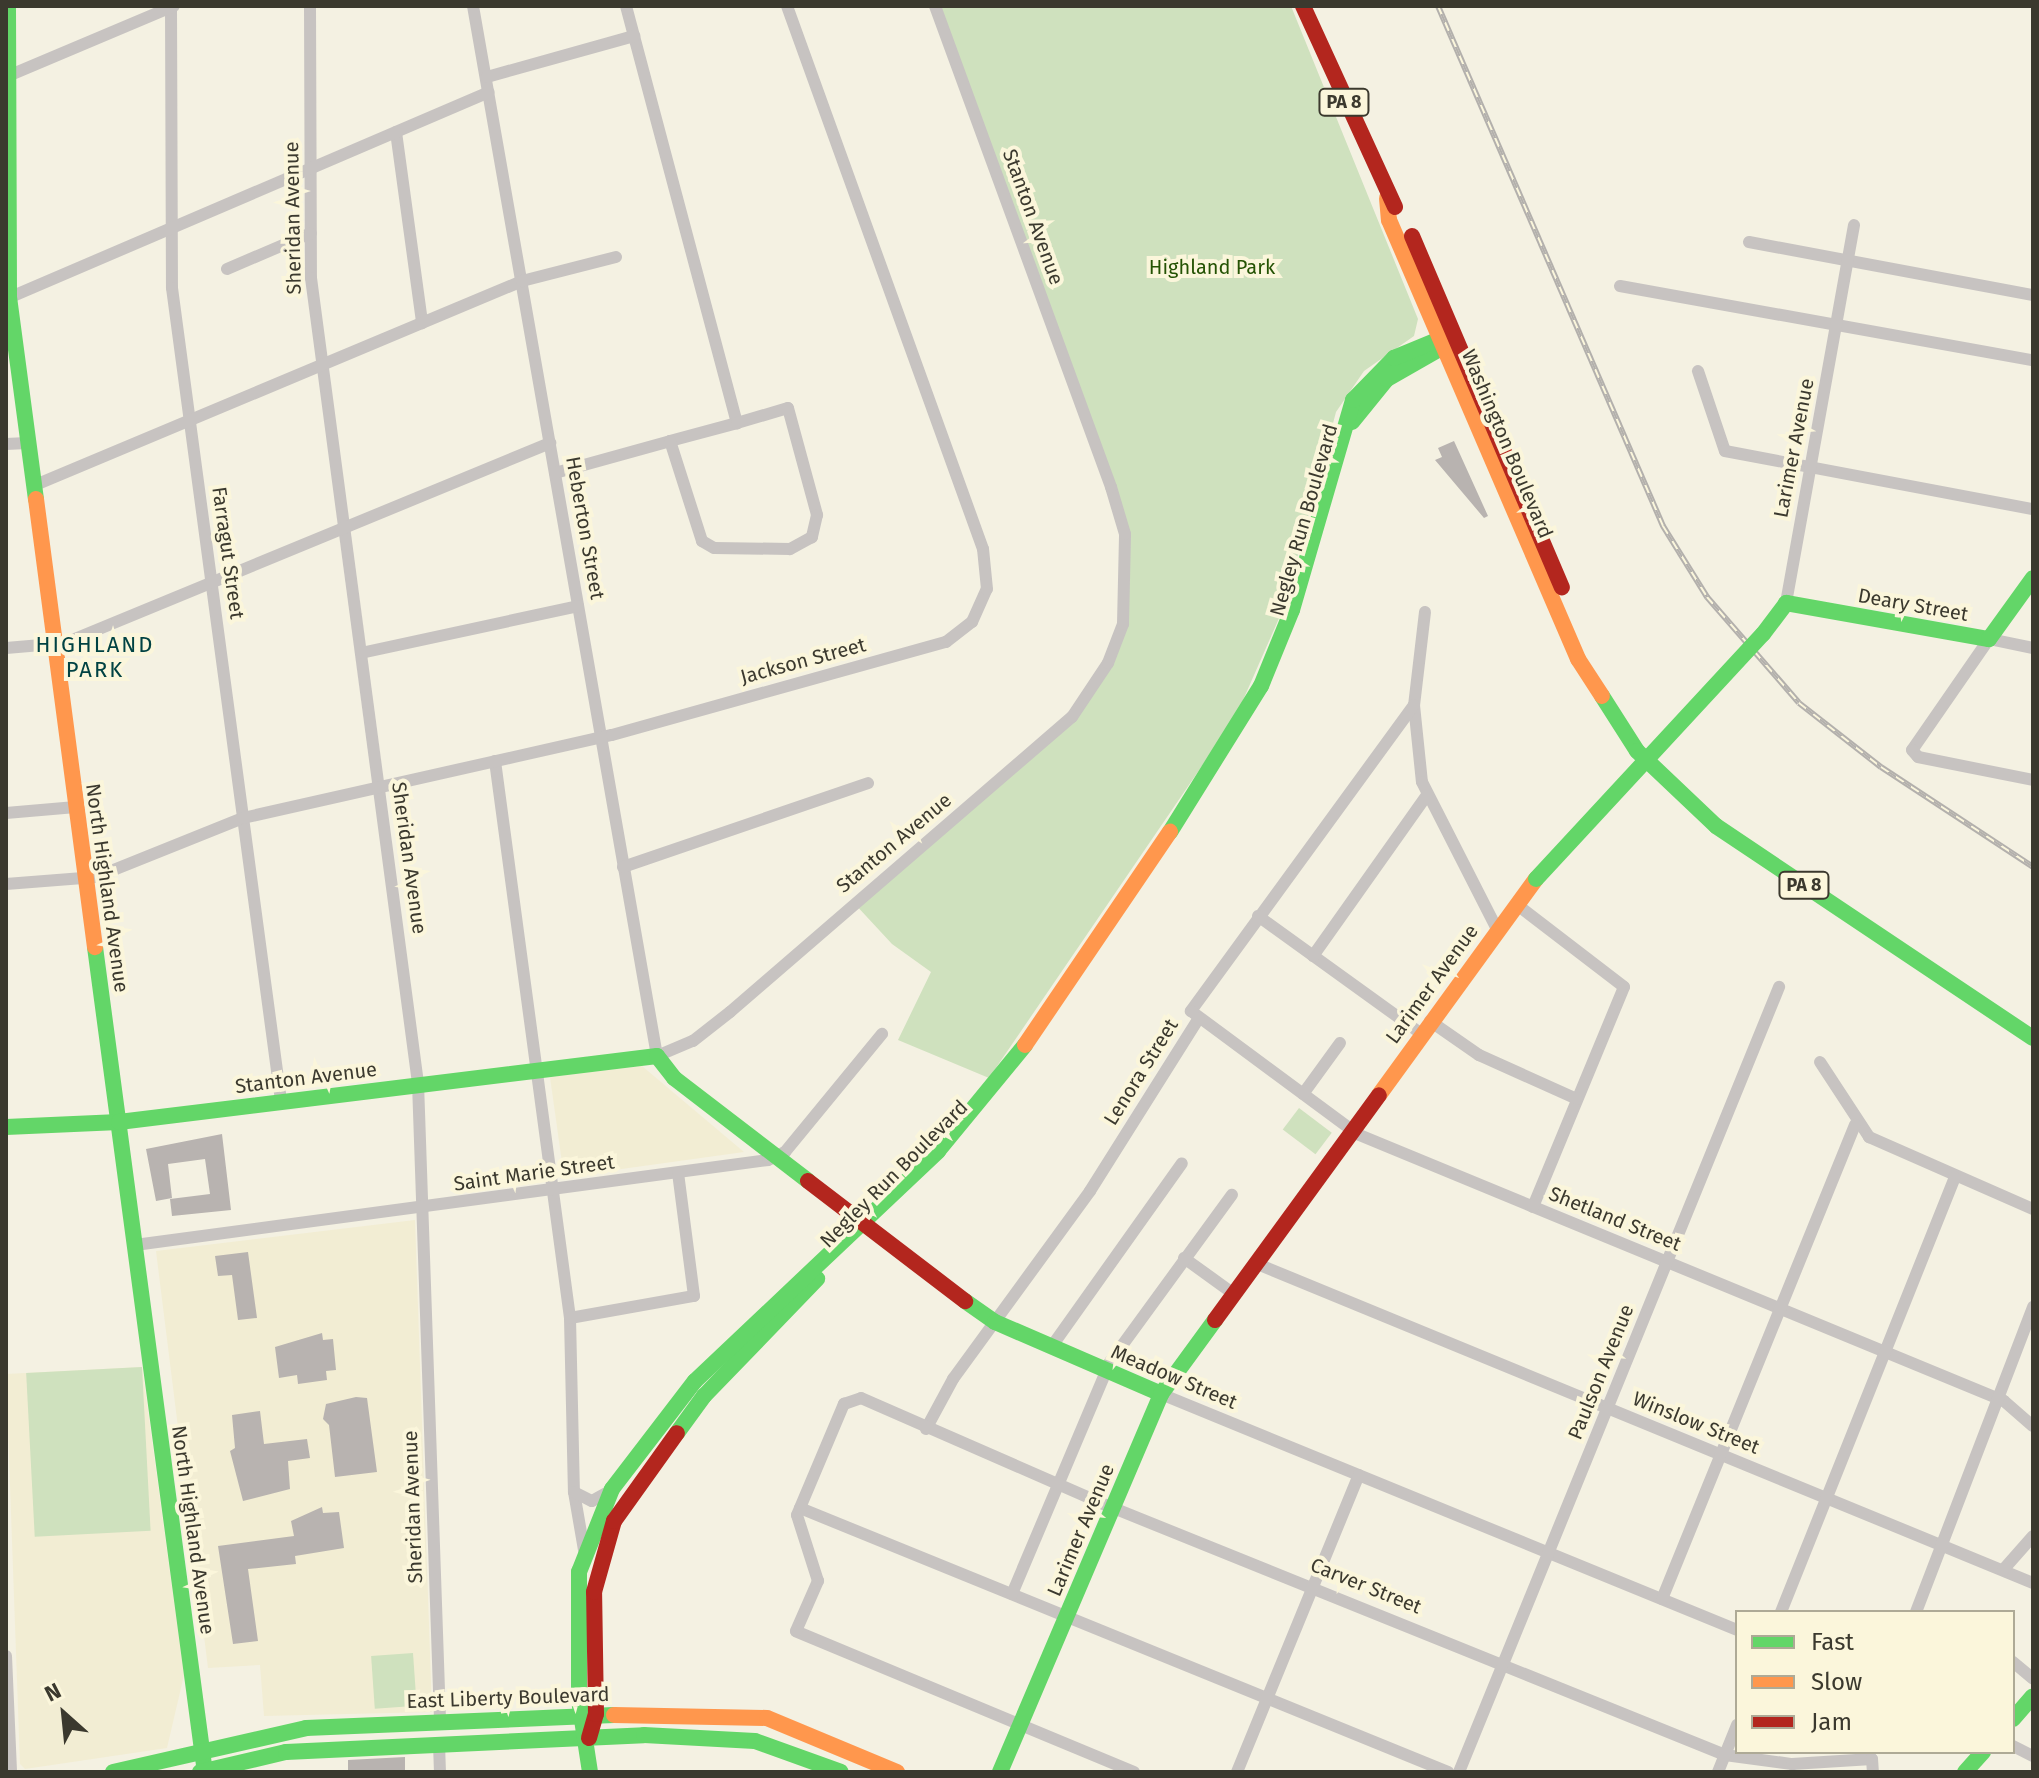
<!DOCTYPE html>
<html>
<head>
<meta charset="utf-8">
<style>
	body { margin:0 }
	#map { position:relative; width:2039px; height:1778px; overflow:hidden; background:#f4f1e2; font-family:"Fira Sans",sans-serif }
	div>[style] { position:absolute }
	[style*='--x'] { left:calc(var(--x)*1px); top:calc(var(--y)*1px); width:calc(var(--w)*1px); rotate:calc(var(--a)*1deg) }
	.built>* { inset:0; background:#f2edd3 }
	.green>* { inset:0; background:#cfe1be; transform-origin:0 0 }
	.building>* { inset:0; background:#b8b3b0 }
	.street>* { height:12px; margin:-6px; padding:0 6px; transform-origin:6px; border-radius:6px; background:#c7c3c1 }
	.fast>* { height:16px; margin:-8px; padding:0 8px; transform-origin:8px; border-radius:8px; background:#63d668 }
	.slow>* { height:16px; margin:-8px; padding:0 8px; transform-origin:8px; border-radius:8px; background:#ff974d }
	.jam>* { height:16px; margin:-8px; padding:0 8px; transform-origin:8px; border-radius:8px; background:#b3261e }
	.rail>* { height:6px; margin-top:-3px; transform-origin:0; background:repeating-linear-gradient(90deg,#fbf6db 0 9px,#b3b0ac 0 18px); box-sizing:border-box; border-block:2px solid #b3b0ac }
	.fast-bridge>* { height:16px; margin:-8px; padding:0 8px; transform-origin:8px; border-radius:8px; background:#63d668 }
	.jam-bridge>* { height:16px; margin:-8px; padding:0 8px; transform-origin:8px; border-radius:8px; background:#b3261e }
	span { translate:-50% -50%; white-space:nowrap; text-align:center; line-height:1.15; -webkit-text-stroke:8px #fbf6db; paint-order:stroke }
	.shield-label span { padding:2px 6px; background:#fbf6db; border:2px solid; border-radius:6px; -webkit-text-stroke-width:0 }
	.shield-label { font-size:18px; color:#3b392e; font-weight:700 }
	.street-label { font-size:20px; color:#3b392e }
	.park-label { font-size:20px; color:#255304 }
	.neighbourhood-label { font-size:22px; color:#004243; letter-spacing:2px }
	.frame { position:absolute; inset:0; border:8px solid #3b392e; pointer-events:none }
	.legend { position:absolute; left:1735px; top:1610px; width:280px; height:144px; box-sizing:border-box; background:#fbf6db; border:2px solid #aeaa96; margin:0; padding:10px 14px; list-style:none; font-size:24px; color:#3b392e }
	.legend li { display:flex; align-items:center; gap:16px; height:40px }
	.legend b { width:40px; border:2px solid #aeaa96 }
	.north { position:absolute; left:24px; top:1674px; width:80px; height:80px; -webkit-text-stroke:6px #fbf6db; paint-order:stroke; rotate:333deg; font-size:22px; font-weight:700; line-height:32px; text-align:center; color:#3b392e }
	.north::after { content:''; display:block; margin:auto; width:28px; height:36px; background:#3b392e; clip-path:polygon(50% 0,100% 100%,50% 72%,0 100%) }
</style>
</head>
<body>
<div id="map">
	<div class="built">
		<div style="clip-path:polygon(642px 1066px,744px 1152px,564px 1177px,550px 1077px)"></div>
		<div style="clip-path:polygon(415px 1220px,432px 1712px,264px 1716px,260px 1665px,208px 1668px,156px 1251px)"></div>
		<div style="clip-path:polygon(142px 1367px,184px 1675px,167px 1748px,25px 1769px,20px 1764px,6px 1374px)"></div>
	</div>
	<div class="green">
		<div style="clip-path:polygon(935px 6px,1291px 6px,1418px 319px,1414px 336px,1364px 371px,1336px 412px,1284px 607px,1236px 716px,989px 1078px,898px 1040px,931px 972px,892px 944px,854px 903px,1049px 738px,1108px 663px,1128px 584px,1125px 534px)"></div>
		<div style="left:1299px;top:1108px;width:41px;height:27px;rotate:37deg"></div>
		<div style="left:142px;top:1367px;width:164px;height:116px;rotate:87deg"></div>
		<div style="left:413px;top:1653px;width:53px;height:42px;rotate:86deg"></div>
	</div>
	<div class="building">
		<div style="clip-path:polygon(1454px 441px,1488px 516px,1484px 518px,1435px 460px,1442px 457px,1438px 448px)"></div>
		<div style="clip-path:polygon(222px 1134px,231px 1210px,172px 1216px,170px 1199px,210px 1194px,205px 1159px,168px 1164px,172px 1198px,156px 1201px,146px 1149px)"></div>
		<div style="clip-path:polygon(248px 1252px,257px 1318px,238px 1320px,232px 1275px,218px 1276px,215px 1256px)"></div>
		<div style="clip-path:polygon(322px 1333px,323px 1340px,333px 1339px,336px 1370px,326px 1371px,327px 1380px,298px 1384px,297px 1375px,279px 1378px,275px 1347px)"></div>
		<div style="clip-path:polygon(356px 1397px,367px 1398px,377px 1472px,335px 1477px,329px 1425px,323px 1419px,326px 1404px)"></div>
		<div style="clip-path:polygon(260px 1411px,264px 1444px,307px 1439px,310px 1458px,288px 1461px,290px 1489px,243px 1501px,230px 1451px,235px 1448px,232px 1415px)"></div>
		<div style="clip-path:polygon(322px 1507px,323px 1513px,339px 1512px,344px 1548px,295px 1556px,296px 1564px,248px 1569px,258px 1641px,233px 1644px,218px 1546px,294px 1536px,291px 1521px)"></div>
		<div style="clip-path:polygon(405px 1757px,405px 1772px,348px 1772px,348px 1760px)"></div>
	</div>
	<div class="street">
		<div style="--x:310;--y:6;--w:272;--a:89.8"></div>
		<div style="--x:311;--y:278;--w:812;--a:82.43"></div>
		<div style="--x:418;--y:1083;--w:635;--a:88.02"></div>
		<div style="--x:473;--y:6;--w:1066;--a:80.06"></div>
		<div style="--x:657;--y:1056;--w:39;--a:-23"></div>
		<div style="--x:693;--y:1041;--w:47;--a:-38.1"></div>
		<div style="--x:730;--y:1012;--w:452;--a:-40.8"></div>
		<div style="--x:1072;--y:717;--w:65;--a:-56.3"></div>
		<div style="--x:1108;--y:663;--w:42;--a:-69"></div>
		<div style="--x:1123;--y:624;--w:90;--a:-88.7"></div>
		<div style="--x:1125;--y:534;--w:49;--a:-106.6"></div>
		<div style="--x:1111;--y:487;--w:512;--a:-110.1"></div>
		<div style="--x:626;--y:6;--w:432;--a:75.1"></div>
		<div style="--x:171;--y:8;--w:280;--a:89.8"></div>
		<div style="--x:172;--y:288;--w:820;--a:82.36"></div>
		<div style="--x:8;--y:76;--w:180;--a:-22.9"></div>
		<div style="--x:487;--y:77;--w:153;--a:-15.6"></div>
		<div style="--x:396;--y:132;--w:193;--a:82.2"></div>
		<div style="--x:1749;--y:242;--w:289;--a:10.6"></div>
		<div style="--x:227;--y:269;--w:91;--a:-23.2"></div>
		<div style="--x:1620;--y:286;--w:420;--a:10.2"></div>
		<div style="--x:6;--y:299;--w:525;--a:-23.2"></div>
		<div style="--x:1698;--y:371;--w:84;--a:71.4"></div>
		<div style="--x:1725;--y:451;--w:313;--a:10.7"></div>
		<div style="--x:6;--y:444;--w:21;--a:-3"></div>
		<div style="--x:555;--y:473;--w:119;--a:-15.5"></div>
		<div style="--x:670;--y:441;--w:69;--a:-15"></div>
		<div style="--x:737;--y:423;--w:53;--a:-16.4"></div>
		<div style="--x:788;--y:408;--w:111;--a:74.8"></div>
		<div style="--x:817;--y:515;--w:23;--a:103"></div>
		<div style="--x:812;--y:537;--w:25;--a:151"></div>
		<div style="--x:790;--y:549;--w:76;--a:-179.2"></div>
		<div style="--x:714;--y:548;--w:14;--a:-150"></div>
		<div style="--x:702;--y:541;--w:105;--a:-107.7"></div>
		<div style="--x:33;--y:486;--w:530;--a:-22.74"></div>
		<div style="--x:522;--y:281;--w:97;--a:-14.3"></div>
		<div style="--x:1786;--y:603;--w:384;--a:-79.8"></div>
		<div style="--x:1425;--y:612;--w:94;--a:96.7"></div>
		<div style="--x:1414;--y:705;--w:77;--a:84.1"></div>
		<div style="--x:1422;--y:782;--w:165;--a:63"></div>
		<div style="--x:6;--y:648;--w:59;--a:-4.8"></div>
		<div style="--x:65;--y:643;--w:525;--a:-22.41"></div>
		<div style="--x:2033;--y:648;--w:45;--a:-168.4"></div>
		<div style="--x:1989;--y:639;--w:135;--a:124.7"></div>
		<div style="--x:1912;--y:750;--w:9;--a:49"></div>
		<div style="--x:1918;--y:757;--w:117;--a:11.3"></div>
		<div style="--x:361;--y:653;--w:222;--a:-12.2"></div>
		<div style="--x:1414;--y:705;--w:379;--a:126.1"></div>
		<div style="--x:1191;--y:1011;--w:207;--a:36.5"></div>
		<div style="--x:1357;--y:1134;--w:700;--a:22.42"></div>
		<div style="--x:2004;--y:1401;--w:38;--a:41"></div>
		<div style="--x:495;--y:761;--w:562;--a:82.33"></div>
		<div style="--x:570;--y:1318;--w:174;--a:88.7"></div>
		<div style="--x:574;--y:1492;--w:59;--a:80.2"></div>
		<div style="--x:6;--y:813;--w:70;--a:-4.9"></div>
		<div style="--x:623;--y:867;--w:259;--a:-18.9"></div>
		<div style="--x:6;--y:884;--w:90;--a:-4.4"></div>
		<div style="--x:96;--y:877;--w:158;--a:-21.9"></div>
		<div style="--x:243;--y:818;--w:378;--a:-12.7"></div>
		<div style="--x:612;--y:735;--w:347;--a:-15.6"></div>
		<div style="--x:946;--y:642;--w:33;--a:-38"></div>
		<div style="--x:972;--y:622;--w:36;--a:-66"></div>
		<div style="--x:987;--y:589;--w:40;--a:-95.7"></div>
		<div style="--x:983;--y:549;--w:577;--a:-109.85"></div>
		<div style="--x:1516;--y:904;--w:136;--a:37.5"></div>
		<div style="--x:1624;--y:987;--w:238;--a:112.5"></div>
		<div style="--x:1258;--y:916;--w:200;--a:35.8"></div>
		<div style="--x:1313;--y:956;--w:197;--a:-54.7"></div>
		<div style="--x:1430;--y:1021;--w:60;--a:34.8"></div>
		<div style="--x:1479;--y:1055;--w:107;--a:24.2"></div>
		<div style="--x:1820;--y:1062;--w:90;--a:56.8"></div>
		<div style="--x:1869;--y:1137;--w:179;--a:23.7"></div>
		<div style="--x:1303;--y:1094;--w:63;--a:-54"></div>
		<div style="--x:135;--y:1245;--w:639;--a:-7.65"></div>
		<div style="--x:768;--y:1160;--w:19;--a:-25"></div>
		<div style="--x:785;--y:1152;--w:153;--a:-50.6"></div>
		<div style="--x:1184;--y:1258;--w:62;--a:35.8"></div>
		<div style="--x:1255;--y:1263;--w:841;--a:22.36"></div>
		<div style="--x:570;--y:1318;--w:126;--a:-10.1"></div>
		<div style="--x:694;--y:1296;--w:124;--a:-97.4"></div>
		<div style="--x:1052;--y:1346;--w:224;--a:-54.6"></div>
		<div style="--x:1161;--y:1394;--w:622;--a:22.28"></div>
		<div style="--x:926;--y:1429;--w:57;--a:-61.6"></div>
		<div style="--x:953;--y:1379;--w:233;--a:-53.9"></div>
		<div style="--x:1090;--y:1191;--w:204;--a:-57.8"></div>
		<div style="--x:574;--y:1492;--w:20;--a:27"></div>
		<div style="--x:592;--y:1501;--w:21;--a:-29"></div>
		<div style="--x:800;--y:1508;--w:700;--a:22.17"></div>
		<div style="--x:2003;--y:1570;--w:45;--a:-48.6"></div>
		<div style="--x:1012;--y:1594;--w:252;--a:-67.1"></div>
		<div style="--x:1110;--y:1362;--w:207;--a:-53.9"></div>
		<div style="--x:1662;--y:1599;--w:512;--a:-67.85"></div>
		<div style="--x:1781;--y:1612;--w:468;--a:-68.2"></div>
		<div style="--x:1916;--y:1612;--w:327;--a:-69"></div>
		<div style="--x:6;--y:1656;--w:116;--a:87.5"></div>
		<div style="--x:2013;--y:1662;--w:26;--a:40"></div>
		<div style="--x:439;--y:1744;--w:28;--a:88"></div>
		<div style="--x:2013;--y:1746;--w:22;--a:27"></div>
		<div style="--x:1134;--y:1772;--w:366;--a:-157.4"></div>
		<div style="--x:796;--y:1631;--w:55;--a:-66.3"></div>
		<div style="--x:818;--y:1581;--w:69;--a:-107.7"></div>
		<div style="--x:797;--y:1515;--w:121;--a:-67.1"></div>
		<div style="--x:844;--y:1404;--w:18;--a:-19"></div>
		<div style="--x:861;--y:1398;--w:267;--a:23.6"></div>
		<div style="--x:1106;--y:1505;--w:668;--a:21.99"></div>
		<div style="--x:1725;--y:1755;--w:68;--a:7.7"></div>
		<div style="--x:1792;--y:1764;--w:80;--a:-3.6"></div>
		<div style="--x:1872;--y:1759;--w:13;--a:86"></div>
		<div style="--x:1237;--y:1772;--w:321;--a:-67.7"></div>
		<div style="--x:1459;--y:1772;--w:848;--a:-67.82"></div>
		<div style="--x:1718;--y:1772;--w:51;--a:-68"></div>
	</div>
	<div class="fast">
		<div style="--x:8;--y:6;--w:291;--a:89.8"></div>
		<div style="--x:9;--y:297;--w:204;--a:82.4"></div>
		<div style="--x:1352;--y:422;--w:55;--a:-50.9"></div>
		<div style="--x:1387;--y:379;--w:73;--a:-29.7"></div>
		<div style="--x:1763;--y:634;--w:39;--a:-53"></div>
		<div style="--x:1786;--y:603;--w:206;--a:10.1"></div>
		<div style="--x:1989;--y:639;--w:75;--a:-54.2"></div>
		<div style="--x:1602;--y:696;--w:65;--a:57.5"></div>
		<div style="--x:1637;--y:751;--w:109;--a:43.5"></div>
		<div style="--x:1716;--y:826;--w:381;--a:33.8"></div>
		<div style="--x:1170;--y:832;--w:172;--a:-58.1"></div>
		<div style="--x:1261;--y:686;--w:82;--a:-67.8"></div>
		<div style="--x:1292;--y:610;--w:219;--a:-73.8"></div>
		<div style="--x:1353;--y:400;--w:59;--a:-45.7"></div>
		<div style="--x:1394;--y:358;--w:57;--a:-22.5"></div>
		<div style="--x:95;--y:947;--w:832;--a:82.41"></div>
		<div style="--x:6;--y:1127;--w:113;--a:-2.5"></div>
		<div style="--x:119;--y:1122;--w:542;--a:-6.99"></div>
		<div style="--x:657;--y:1056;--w:28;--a:52"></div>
		<div style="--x:674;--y:1078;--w:169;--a:37.5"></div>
		<div style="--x:965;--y:1301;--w:37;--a:35"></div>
		<div style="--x:995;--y:1322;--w:181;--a:23.4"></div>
		<div style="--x:677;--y:1433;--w:46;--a:-53.9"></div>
		<div style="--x:704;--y:1396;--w:163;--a:-46"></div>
		<div style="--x:2013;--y:1719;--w:30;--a:-49"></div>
		<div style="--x:113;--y:1772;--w:198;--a:-12.8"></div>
		<div style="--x:306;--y:1728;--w:308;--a:-2.4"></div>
		<div style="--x:200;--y:1772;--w:88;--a:-13.1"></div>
		<div style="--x:286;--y:1752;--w:358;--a:-2.7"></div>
		<div style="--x:644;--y:1735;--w:111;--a:3.1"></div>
		<div style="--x:755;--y:1741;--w:91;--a:19.8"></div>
		<div style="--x:590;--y:1772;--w:73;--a:-98.7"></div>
		<div style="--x:579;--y:1700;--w:128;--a:-90"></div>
		<div style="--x:579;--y:1572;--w:89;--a:-68.3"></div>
		<div style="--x:612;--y:1489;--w:136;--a:-52.5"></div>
		<div style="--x:695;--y:1381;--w:335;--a:-43.4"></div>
		<div style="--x:938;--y:1151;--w:137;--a:-50.6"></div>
		<div style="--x:1000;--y:1772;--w:411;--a:-66.9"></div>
		<div style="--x:1161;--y:1394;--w:92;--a:-53.9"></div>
		<div style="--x:1965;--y:1772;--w:27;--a:-48"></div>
	</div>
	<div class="slow">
		<div style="--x:1387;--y:198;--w:22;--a:85"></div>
		<div style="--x:1389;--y:220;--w:478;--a:66.7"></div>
		<div style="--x:1578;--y:659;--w:44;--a:57"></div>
		<div style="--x:36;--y:499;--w:452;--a:82.5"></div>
		<div style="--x:1025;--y:1045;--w:258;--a:-55.8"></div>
		<div style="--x:1379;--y:1095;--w:267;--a:-54"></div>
		<div style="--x:614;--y:1715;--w:153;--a:1.1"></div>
		<div style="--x:767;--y:1718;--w:141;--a:22.6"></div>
	</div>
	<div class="jam">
		<div style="--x:1303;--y:6;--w:221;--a:65.4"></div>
		<div style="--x:1412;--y:236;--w:382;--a:66.9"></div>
		<div style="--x:1215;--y:1320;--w:278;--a:-53.9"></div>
		<div style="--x:589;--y:1738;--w:25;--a:-74"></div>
		<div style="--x:596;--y:1714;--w:122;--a:-90.9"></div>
		<div style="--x:594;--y:1592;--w:74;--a:-74.3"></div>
		<div style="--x:614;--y:1521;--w:108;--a:-54.4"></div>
	</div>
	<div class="rail">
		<div style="--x:1438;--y:6;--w:567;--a:66.6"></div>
		<div style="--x:1663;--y:526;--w:84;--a:58.2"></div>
		<div style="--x:1707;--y:597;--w:140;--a:49"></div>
		<div style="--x:1799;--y:703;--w:104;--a:38"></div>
		<div style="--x:1881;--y:767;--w:182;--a:33.3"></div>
	</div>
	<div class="fast-bridge">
		<div style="--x:1536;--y:879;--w:334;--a:-47.2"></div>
	</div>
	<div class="jam-bridge">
		<div style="--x:808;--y:1181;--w:198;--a:37.4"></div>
	</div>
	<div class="shield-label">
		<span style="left:1344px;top:102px">PA 8</span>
		<span style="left:1804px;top:885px">PA 8</span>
	</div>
	<div class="street-label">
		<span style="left:1033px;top:217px;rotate:70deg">Stanton Avenue</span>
		<span style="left:293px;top:218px;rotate:-91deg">Sheridan Avenue</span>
		<span style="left:1507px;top:444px;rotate:67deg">Washington Boulevard</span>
		<span style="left:1794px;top:448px;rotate:-79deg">Larimer Avenue</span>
		<span style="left:1304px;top:520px;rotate:-74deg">Negley Run Boulevard</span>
		<span style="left:585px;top:528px;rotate:80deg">Heberton Street</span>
		<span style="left:228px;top:553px;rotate:82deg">Farragut Street</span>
		<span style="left:1913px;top:605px;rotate:10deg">Deary Street</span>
		<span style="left:803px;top:661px;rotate:-15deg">Jackson Street</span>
		<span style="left:894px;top:843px;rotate:-40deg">Stanton Avenue</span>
		<span style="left:409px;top:858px;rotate:82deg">Sheridan Avenue</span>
		<span style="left:107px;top:888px;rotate:82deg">North Highland Avenue</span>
		<span style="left:1432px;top:984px;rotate:-54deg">Larimer Avenue</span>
		<span style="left:1141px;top:1072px;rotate:-58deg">Lenora Street</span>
		<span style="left:306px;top:1078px;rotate:-7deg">Stanton Avenue</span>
		<span style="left:534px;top:1173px;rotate:-8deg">Saint Marie Street</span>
		<span style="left:894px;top:1174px;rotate:-45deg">Negley Run Boulevard</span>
		<span style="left:1615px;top:1219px;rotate:22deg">Shetland Street</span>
		<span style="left:1601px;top:1372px;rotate:-68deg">Paulson Avenue</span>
		<span style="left:1174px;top:1377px;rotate:23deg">Meadow Street</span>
		<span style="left:1696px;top:1423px;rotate:22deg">Winslow Street</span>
		<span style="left:413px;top:1507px;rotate:-92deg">Sheridan Avenue</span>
		<span style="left:193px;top:1530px;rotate:82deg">North Highland Avenue</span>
		<span style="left:1081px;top:1530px;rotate:-67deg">Larimer Avenue</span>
		<span style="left:1366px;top:1586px;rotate:22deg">Carver Street</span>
		<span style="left:508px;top:1698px;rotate:-2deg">East Liberty Boulevard</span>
	</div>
	<div class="park-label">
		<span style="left:1212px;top:267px">Highland Park</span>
	</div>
	<div class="neighbourhood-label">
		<span style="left:95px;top:657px">HIGHLAND<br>PARK</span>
	</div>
	<div class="frame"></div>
	<ul class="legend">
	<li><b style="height:10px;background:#63d668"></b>Fast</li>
	<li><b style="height:10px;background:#ff974d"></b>Slow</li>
	<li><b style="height:10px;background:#b3261e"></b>Jam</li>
	</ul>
	<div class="north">N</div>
</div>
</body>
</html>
